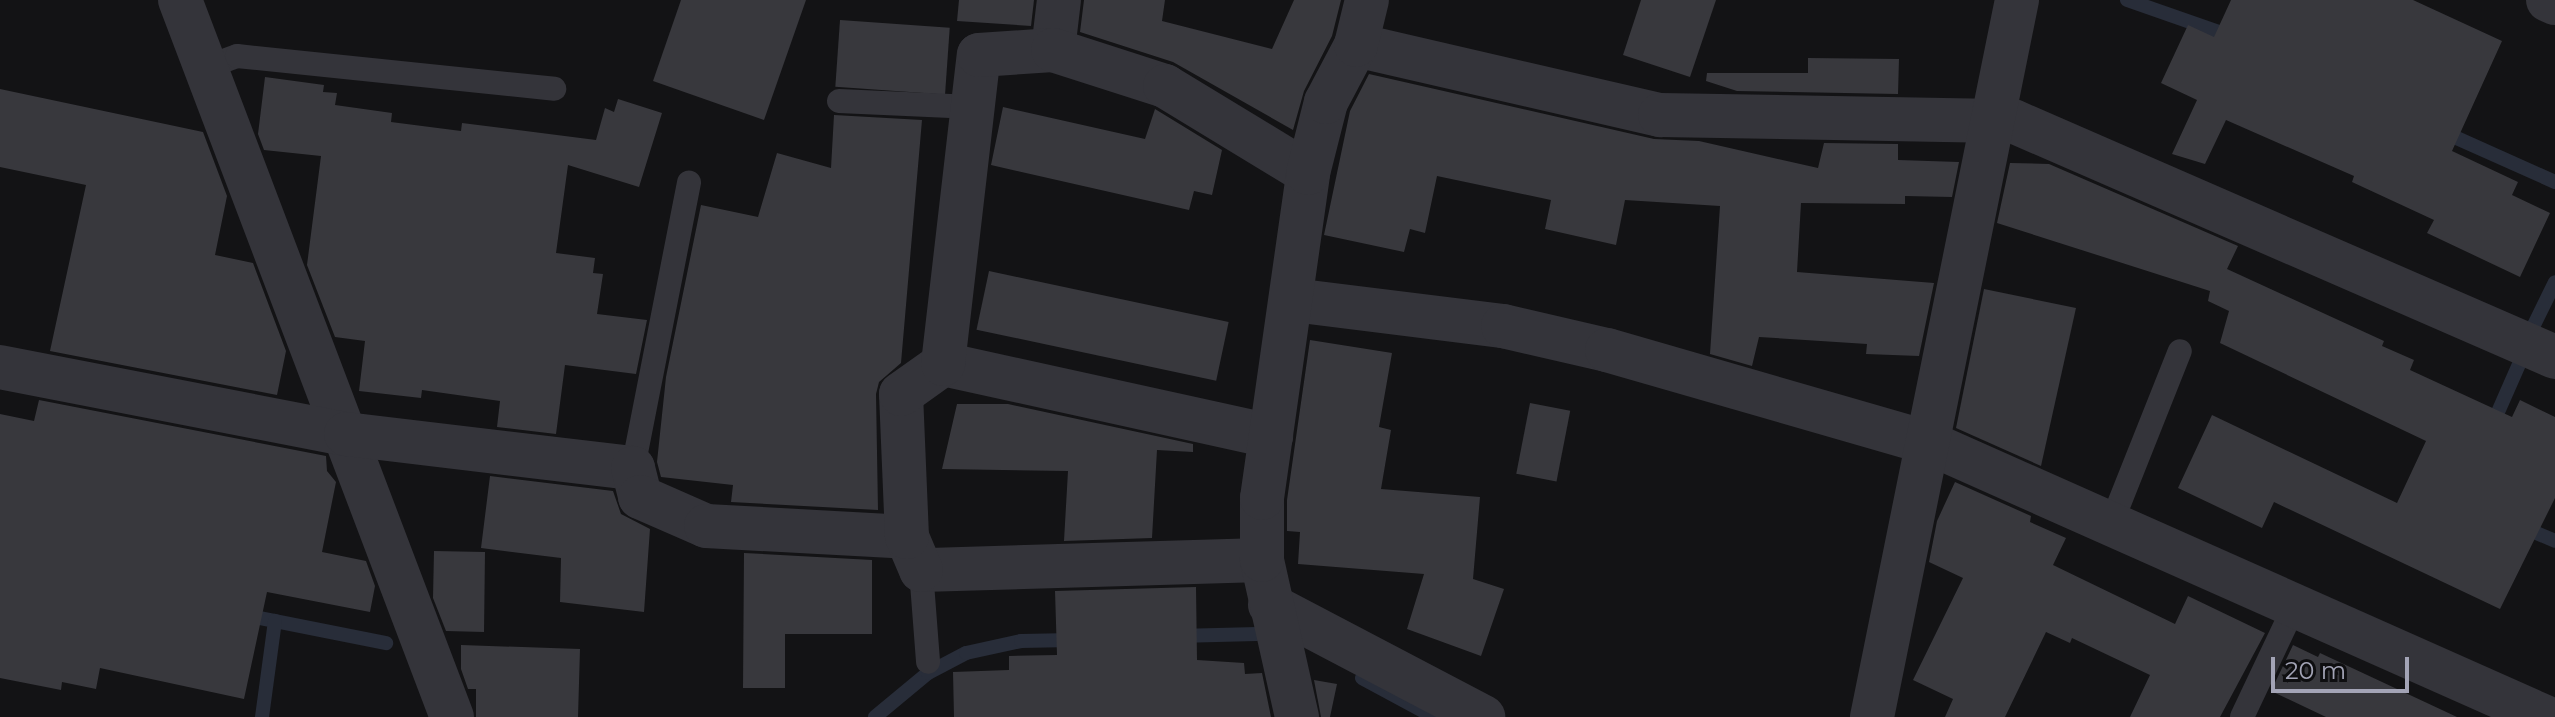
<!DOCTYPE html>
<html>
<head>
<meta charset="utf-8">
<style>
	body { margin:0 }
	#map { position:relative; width:2555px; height:717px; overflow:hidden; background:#131315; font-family:Montserrat,sans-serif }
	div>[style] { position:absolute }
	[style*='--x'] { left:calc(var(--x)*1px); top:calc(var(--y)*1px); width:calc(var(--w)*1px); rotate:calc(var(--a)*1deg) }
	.stream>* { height:14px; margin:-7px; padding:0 7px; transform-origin:7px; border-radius:7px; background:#282d39 }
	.building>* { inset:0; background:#38383d; transform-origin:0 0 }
	.service>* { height:24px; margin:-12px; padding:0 12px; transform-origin:12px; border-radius:12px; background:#34343a }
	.minor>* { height:44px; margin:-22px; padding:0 22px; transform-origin:22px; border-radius:22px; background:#34343a }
	.tertiary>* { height:44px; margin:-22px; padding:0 22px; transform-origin:22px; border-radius:22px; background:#34343a }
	span { translate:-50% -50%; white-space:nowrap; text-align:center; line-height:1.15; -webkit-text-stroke:6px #0e0e10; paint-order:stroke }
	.scale { position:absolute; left:2271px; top:657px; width:138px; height:36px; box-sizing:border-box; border:4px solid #a3a4b6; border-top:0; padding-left:10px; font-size:24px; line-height:28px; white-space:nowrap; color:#a3a4b6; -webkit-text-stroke:6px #0e0e10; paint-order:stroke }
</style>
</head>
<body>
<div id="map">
	<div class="stream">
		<div style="--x:2127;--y:0;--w:112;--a:19.2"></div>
		<div style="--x:2441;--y:131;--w:125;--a:24.1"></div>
		<div style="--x:2532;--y:329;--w:52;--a:-63.9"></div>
		<div style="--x:2491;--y:428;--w:72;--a:-66.3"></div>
		<div style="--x:2520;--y:526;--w:38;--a:23"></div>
		<div style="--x:244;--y:615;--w:145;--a:11.2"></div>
		<div style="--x:1177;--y:636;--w:80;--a:-1.4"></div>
		<div style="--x:1362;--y:678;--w:82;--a:28.4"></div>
		<div style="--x:262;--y:717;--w:97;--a:-82.3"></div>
		<div style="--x:875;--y:717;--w:69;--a:-39.7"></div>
		<div style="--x:928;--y:673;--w:43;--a:-27.8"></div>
		<div style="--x:966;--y:653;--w:56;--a:-12.3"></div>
		<div style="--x:1021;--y:641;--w:51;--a:-1.1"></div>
	</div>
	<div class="building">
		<div style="clip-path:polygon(681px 0,806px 0,764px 120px,653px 81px)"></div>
		<div style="clip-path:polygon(959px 0,1034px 0,1031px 26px,957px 21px)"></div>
		<div style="clip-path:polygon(1084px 0,1165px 0,1162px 21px,1272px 49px,1294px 0,1341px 0,1332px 36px,1304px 91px,1293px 130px,1173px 62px,1080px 32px)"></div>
		<div style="clip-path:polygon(1641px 0,1716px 0,1690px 77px,1623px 55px)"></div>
		<div style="clip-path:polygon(2231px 0,2413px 0,2502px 41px,2452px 151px,2518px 182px,2512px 195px,2550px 213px,2520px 277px,2427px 233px,2434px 220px,2352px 182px,2354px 176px,2226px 120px,2205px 164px,2172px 154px,2197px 100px,2161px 83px,2188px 25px,2214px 37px)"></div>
		<div style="left:840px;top:20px;width:110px;height:67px;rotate:4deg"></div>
		<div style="clip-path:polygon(1808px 58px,1899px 59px,1898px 94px,1737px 91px,1706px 81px,1707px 73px,1808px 73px)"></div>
		<div style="clip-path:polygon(1369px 74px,1654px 139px,1699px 141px,1818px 168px,1824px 143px,1898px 144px,1898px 160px,1959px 162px,1952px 197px,1905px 196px,1905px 204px,1801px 203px,1797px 272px,1934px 283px,1919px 356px,1866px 354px,1867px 344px,1759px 337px,1752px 366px,1710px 354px,1720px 206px,1625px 200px,1616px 245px,1545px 229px,1551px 200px,1437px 176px,1425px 233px,1410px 229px,1404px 252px,1324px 235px,1350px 111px)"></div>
		<div style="clip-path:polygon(265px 77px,324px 85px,323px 92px,337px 93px,335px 105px,392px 113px,391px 122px,461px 131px,462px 123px,596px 140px,605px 108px,614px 112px,618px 99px,662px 113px,639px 187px,568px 165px,556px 253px,595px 258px,593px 273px,603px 274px,597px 314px,647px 320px,636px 374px,565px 365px,556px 434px,497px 427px,500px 401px,422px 390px,421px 398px,359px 391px,365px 341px,335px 337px,307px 265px,321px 156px,264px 150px,258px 134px)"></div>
		<div style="clip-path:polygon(0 89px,203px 132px,227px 196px,215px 255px,253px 263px,286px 351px,277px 395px,50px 351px,86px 185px,0 167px)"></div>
		<div style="clip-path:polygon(1003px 107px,1145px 139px,1155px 109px,1222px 150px,1212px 195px,1194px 191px,1189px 210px,991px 165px)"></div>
		<div style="clip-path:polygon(834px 115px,922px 120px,901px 363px,879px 382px,876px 394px,878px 510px,731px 502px,733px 485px,661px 477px,657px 462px,666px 377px,701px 205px,758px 217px,777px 153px,831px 168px)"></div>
		<div style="clip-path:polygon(2010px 163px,2049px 164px,2238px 246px,2227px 269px,2384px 341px,2382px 346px,2414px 360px,2410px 370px,2512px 417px,2520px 400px,2555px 417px,2555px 498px,2500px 609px,2274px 502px,2262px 528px,2178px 488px,2212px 415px,2397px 503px,2426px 441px,2220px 343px,2229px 311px,2208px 301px,2210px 291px,1997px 223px)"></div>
		<div style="left:989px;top:271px;width:245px;height:60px;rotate:12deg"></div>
		<div style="clip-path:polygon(1984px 289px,2076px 308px,2041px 466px,1956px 428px)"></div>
		<div style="clip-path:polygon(1310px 340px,1392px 353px,1379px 427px,1391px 430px,1381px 489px,1480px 497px,1473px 579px,1504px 589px,1481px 656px,1407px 629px,1424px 574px,1298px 564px,1300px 532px,1287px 531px,1287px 500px)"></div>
		<div style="clip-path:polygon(39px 400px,326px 456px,327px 471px,336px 482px,322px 552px,366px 561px,375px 586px,370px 612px,267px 592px,244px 699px,100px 668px,96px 689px,62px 682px,61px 690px,0 678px,0 414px,34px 421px)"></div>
		<div style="left:1530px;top:403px;width:41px;height:72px;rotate:11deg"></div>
		<div style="clip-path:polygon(957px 404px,1008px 404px,1193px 444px,1193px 452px,1157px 450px,1152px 538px,1064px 541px,1068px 471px,942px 469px)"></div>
		<div style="clip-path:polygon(490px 476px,613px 491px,621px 514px,650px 529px,644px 612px,560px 602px,561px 558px,481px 548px)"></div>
		<div style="clip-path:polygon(1955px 482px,2031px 516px,2030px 522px,2066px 538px,2053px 565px,2175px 624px,2188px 596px,2265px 633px,2220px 717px,2130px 717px,2150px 675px,2072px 638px,2070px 643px,2046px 632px,2005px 717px,1945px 717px,1953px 699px,1913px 680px,1963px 578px,1929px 562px,1937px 521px)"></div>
		<div style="clip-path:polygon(434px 551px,485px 552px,484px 632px,446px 631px,433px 598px)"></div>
		<div style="clip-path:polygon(744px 553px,872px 560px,872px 634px,785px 634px,785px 688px,743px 688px)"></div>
		<div style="clip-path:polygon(1196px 587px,1197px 660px,1244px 663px,1245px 674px,1262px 673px,1271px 717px,954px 717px,953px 672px,1009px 670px,1009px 656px,1057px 655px,1055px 591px)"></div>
		<div style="clip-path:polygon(461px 645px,580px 649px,578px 717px,476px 717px,476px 689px,468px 689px,461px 669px)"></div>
		<div style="clip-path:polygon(2293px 645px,2318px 657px,2320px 653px,2457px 717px,2326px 717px,2271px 691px)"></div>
		<div style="clip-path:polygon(1314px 680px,1337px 684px,1330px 717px,1321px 717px)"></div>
	</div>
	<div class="service">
		<div style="--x:207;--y:67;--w:32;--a:-20"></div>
		<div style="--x:237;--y:56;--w:319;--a:5.9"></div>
		<div style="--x:839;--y:101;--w:134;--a:2.6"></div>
		<div style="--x:633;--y:468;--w:291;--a:-78.9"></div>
		<div style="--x:2111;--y:524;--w:186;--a:-68.3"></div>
		<div style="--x:921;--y:570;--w:92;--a:85.6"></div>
		<div style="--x:2242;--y:717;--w:124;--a:-64.7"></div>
	</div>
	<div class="minor">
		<div style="--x:180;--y:0;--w:767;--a:69.23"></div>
		<div style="--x:1356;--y:45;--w:312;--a:13"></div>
		<div style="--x:1660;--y:115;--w:353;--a:1"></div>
		<div style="--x:2013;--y:121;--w:591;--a:23.53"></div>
		<div style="--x:1053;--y:50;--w:50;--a:-83.2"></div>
		<div style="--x:1293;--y:300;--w:212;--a:7.1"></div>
		<div style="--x:1503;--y:326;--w:107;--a:13"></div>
		<div style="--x:1607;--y:350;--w:335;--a:16.1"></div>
		<div style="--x:1929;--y:443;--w:674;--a:23.98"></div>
		<div style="--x:943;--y:364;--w:336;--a:12.4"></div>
		<div style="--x:0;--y:367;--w:352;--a:11"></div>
		<div style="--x:346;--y:434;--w:289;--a:6.8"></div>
		<div style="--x:633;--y:468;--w:30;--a:76"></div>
		<div style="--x:640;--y:497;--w:72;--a:23.7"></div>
		<div style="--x:706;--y:526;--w:201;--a:3.1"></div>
		<div style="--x:1262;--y:560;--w:341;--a:178.3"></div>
		<div style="--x:921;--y:570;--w:36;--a:-113"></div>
		<div style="--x:907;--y:537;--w:143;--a:-92.4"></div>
		<div style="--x:901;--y:394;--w:52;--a:-35.5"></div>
		<div style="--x:943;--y:364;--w:311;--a:-83.4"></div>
		<div style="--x:979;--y:55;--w:74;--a:-3.9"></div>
		<div style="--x:1053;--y:50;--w:118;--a:17.8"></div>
		<div style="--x:1165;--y:86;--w:167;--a:31.3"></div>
		<div style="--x:1270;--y:605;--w:241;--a:27.7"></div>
		<div style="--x:1297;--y:717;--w:161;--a:-102.6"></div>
		<div style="--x:1262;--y:560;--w:62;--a:-90"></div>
		<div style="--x:1262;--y:498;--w:328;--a:-81.9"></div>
		<div style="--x:1308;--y:173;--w:73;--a:-75.8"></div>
		<div style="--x:1326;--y:102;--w:64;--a:-62.2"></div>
		<div style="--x:1356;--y:45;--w:46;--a:-76.3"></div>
		<div style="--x:1872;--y:717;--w:732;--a:-78.57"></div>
	</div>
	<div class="tertiary">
		<div style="--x:2548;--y:0;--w:8;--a:23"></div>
	</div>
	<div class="scale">20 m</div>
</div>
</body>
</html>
